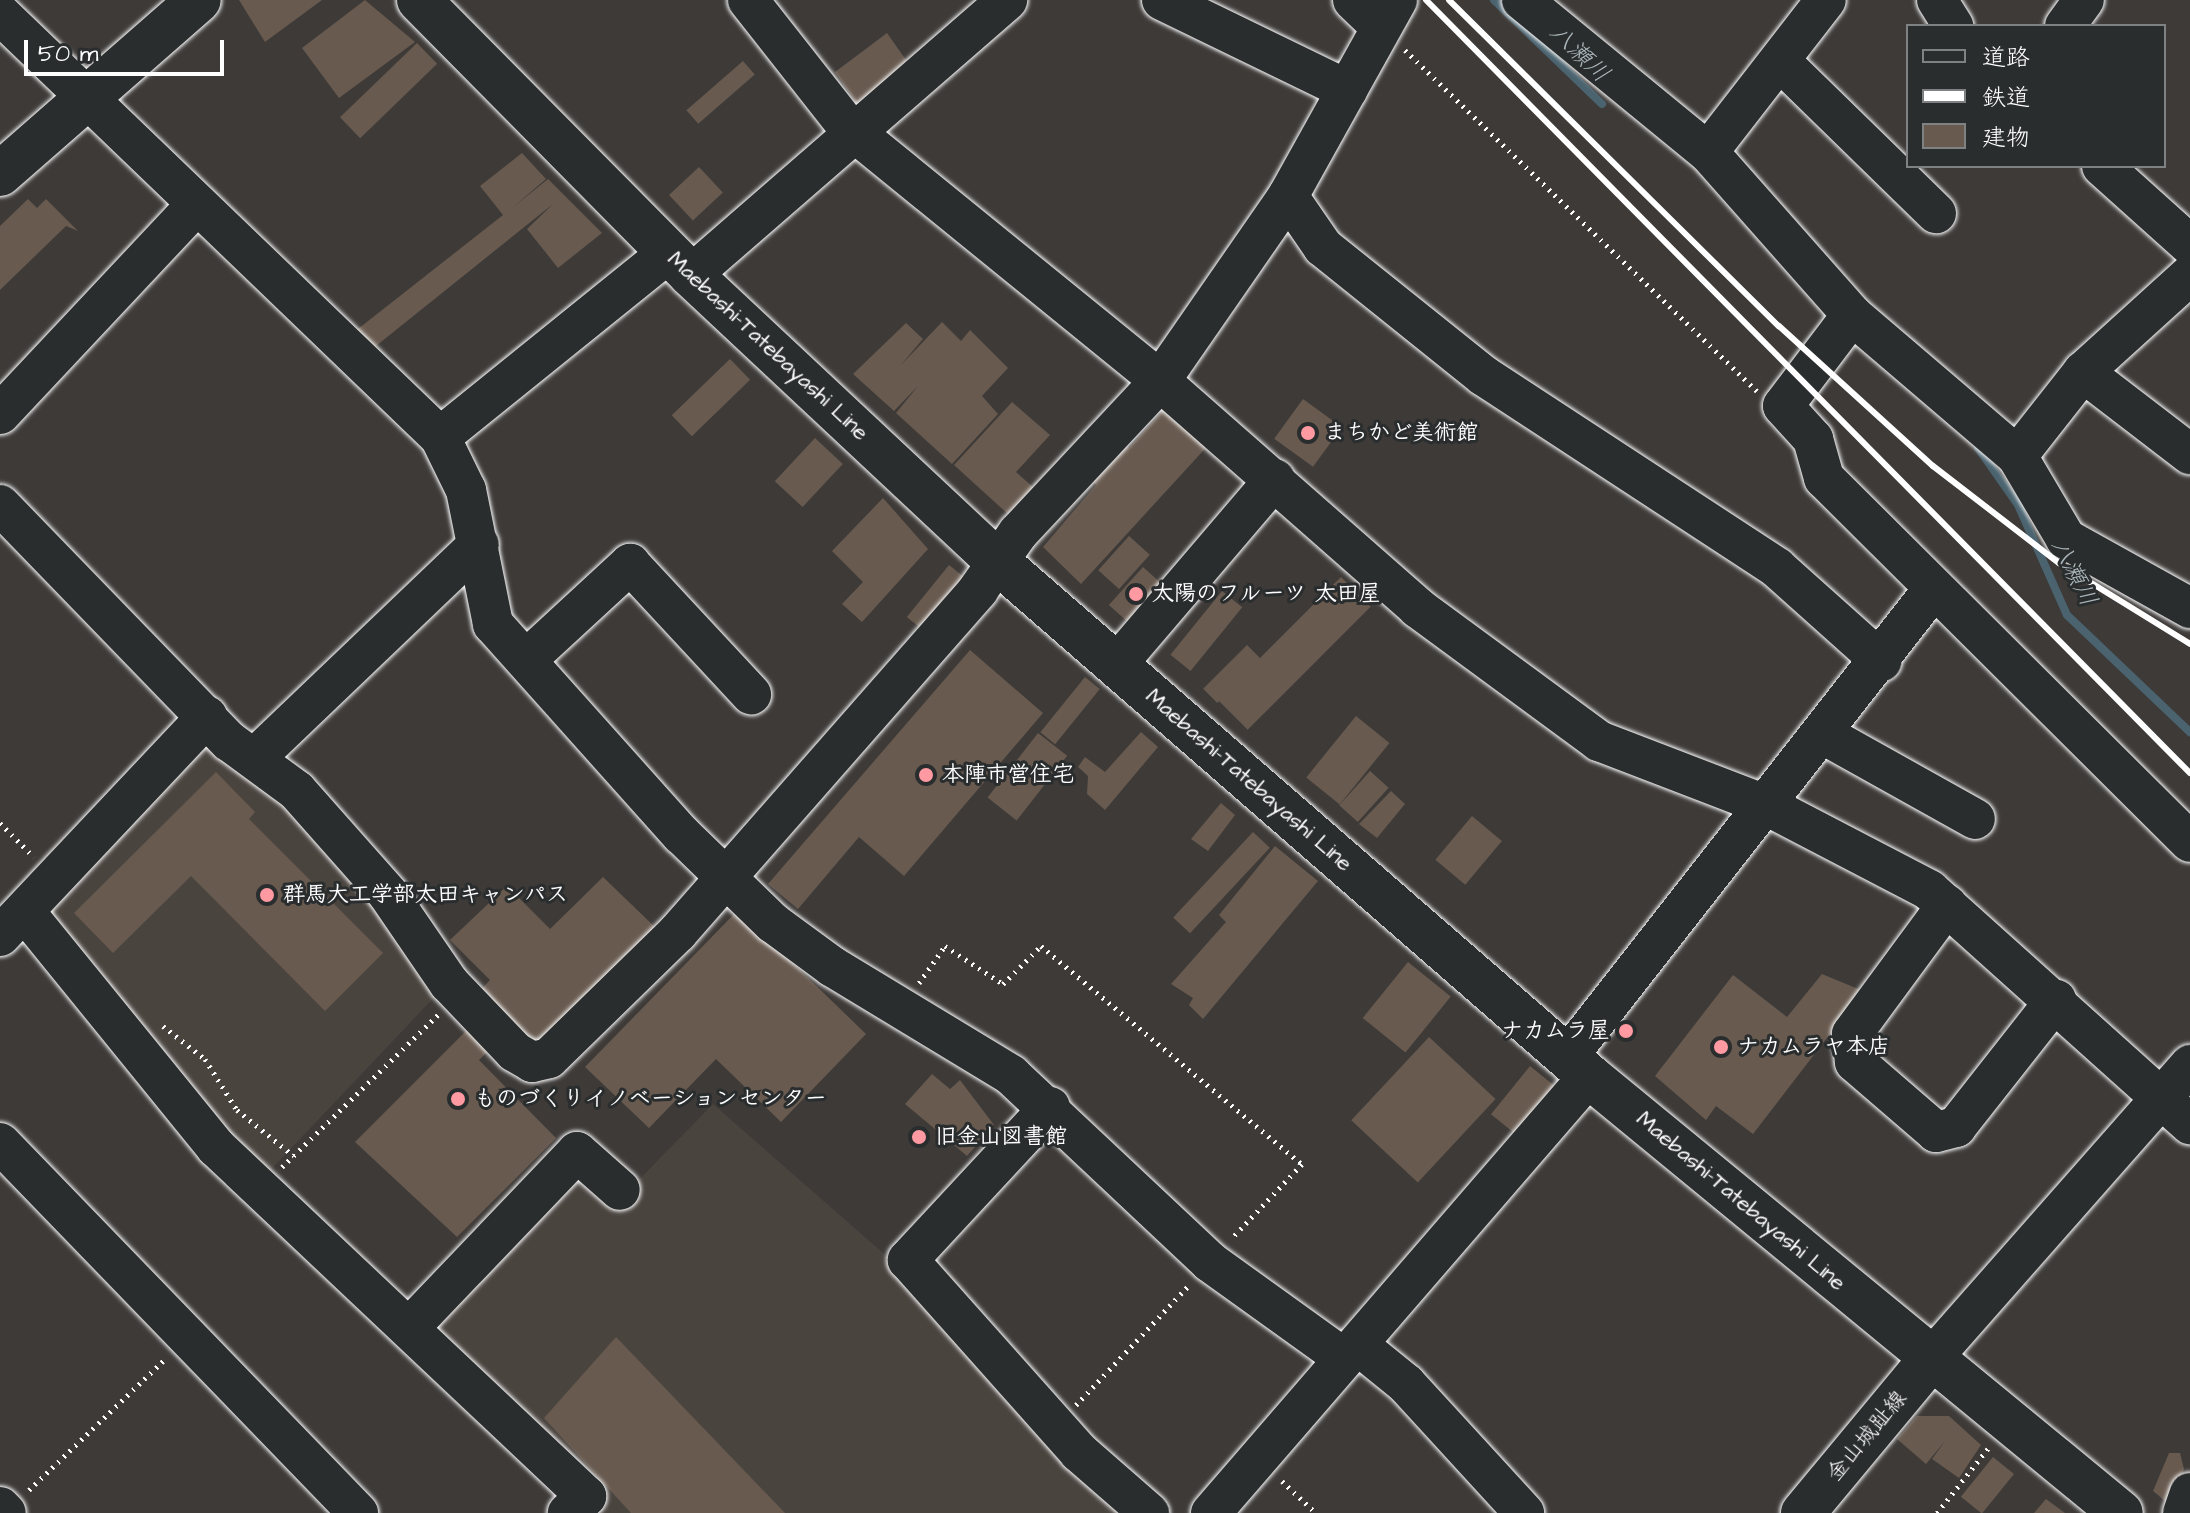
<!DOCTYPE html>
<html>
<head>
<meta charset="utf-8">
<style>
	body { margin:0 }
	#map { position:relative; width:2190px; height:1513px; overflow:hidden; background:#3d3a38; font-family:"Architects Daughter","Klee One",sans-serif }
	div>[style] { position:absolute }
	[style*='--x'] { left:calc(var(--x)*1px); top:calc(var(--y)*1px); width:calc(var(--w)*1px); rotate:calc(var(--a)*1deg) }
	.built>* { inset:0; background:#4a443f }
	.stream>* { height:8px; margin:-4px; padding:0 4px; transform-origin:4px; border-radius:4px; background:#4a636f }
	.building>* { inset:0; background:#685a4f; transform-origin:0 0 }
	.path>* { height:5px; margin-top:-2.5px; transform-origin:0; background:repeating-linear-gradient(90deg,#fff 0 2px,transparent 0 8px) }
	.roads { filter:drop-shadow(0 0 2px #fff) drop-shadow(0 0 2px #fff) }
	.minor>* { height:40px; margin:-20px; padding:0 20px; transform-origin:20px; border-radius:20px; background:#2a2d2e }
	.major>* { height:44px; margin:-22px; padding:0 22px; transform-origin:22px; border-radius:22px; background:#2a2d2e }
	.rail>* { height:6px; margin:-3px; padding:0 3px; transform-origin:3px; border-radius:3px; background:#fff }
	.dots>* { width:22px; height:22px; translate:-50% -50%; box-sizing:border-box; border:4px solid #2a2d2e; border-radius:50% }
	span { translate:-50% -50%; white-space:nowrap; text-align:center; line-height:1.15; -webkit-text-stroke:6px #2a2d2e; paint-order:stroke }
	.street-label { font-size:22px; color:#fff }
	.poi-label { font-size:22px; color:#fff; font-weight:700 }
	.left { translate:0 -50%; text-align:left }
	.right { translate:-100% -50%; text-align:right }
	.water-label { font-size:24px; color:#aeb9be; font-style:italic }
	.legend { position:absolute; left:1906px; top:24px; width:260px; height:144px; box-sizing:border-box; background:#2a2d2e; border:2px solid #7f8182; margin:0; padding:10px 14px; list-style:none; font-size:24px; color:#fff }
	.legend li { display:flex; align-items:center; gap:16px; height:40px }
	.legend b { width:40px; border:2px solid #7f8182 }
	.scale { position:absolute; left:24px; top:40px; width:200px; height:36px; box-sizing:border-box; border:4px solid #fff; border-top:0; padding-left:10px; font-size:24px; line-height:28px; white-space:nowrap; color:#fff; -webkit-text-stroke:6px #2a2d2e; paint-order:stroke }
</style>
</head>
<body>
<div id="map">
	<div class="built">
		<div style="clip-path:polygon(207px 746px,270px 783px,444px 987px,263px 1178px,42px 909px,176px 758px)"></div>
		<div style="clip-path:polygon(713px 1104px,891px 1260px,1136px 1513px,583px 1513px,419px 1325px,569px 1171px,620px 1199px)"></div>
	</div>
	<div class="stream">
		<div style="--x:1494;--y:0;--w:150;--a:43.9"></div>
		<div style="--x:1978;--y:448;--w:70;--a:54.9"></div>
		<div style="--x:2018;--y:505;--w:120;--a:66"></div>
		<div style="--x:2067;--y:615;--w:170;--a:43.6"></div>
	</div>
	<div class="building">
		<div style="clip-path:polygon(239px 0,322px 0,265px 42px)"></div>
		<div style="clip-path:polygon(365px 0,415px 42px,339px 98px,302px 48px)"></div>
		<div style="clip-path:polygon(887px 33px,906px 60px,860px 108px,835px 72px)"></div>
		<div style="left:417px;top:43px;width:29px;height:107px;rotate:46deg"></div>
		<div style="left:743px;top:61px;width:18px;height:75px;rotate:49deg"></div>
		<div style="clip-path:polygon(522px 153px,546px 179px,512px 208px,548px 179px,602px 233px,558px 268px,527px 229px,553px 204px,366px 354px,349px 336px,503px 215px,480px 186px)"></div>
		<div style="left:699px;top:167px;width:35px;height:41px;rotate:47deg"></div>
		<div style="clip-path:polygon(28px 199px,37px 208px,46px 199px,78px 231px,66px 226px,0 290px,0 226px)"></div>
		<div style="clip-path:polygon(942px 322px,961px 341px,970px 330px,1008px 368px,982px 396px,998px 414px,952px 464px,896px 413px,918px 386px,894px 411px,853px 374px,906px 323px,923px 339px,900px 366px)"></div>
		<div style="left:730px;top:359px;width:29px;height:81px;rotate:46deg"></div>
		<div style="left:1303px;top:399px;width:48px;height:49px;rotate:36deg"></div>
		<div style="clip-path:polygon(1012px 402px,1050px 435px,1016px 472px,1034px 488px,1009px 515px,954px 465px)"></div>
		<div style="clip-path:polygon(1170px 403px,1213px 440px,1081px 584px,1043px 547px,1096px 485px,1089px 476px,1121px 440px,1129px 448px)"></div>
		<div style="left:815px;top:438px;width:38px;height:59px;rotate:43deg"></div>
		<div style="clip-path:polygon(883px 498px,928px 549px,862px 622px,842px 604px,863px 582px,832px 551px)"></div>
		<div style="left:1129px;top:536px;width:28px;height:46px;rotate:42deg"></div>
		<div style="left:949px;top:565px;width:22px;height:67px;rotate:39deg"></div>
		<div style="left:1143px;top:567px;width:27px;height:51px;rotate:42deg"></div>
		<div style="left:1341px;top:577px;width:42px;height:174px;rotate:45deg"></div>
		<div style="left:1222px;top:591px;width:26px;height:82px;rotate:39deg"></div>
		<div style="left:1247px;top:645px;width:20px;height:62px;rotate:45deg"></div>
		<div style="clip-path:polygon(970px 650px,1043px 713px,904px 876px,859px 837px,798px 909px,768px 884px)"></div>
		<div style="left:1085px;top:677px;width:19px;height:71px;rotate:39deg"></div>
		<div style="left:1356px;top:716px;width:43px;height:79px;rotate:39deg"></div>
		<div style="clip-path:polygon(1141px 732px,1158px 747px,1105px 810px,1087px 794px,1088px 776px,1078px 767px,1085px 757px,1105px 772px)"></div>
		<div style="left:1038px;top:733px;width:37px;height:82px;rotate:38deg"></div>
		<div style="left:1370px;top:771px;width:25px;height:46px;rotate:42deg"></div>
		<div style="clip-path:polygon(216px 772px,255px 812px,249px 819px,383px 953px,325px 1011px,191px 876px,113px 953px,74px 913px)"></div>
		<div style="clip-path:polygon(1391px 791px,1405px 804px,1377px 838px,1359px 824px)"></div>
		<div style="clip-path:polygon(1221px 803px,1235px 815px,1208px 851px,1191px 839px)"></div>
		<div style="left:1472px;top:816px;width:39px;height:57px;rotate:40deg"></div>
		<div style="left:1253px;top:832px;width:23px;height:117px;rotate:43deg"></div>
		<div style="clip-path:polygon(1275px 846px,1318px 881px,1203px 1019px,1189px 1005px,1193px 998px,1171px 984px,1226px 922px,1219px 915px)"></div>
		<div style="clip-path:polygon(603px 877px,659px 931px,549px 1040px,521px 1041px,474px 997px,490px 980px,450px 940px,507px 886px,550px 929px)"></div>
		<div style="clip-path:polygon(738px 910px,866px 1034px,781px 1122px,716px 1059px,649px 1128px,585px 1067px)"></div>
		<div style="left:1408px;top:962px;width:55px;height:72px;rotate:39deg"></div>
		<div style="clip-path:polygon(1822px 974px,1863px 991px,1753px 1134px,1716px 1106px,1706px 1120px,1655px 1076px,1733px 975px,1787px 1017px)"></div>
		<div style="clip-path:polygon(467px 1030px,488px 1051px,479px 1060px,556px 1138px,457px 1237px,355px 1142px)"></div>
		<div style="left:1429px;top:1037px;width:91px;height:114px;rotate:43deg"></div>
		<div style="left:1530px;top:1066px;width:43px;height:62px;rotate:39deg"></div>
		<div style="clip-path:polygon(932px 1074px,950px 1089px,960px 1080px,994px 1125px,967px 1156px,905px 1104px)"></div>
		<div style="clip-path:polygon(616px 1337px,785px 1513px,631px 1513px,544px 1418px)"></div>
		<div style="clip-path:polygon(1917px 1416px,1949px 1416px,1981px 1445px,1959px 1478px,1932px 1459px,1945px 1441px,1926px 1464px,1897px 1439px)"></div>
		<div style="clip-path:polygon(2169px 1453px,2180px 1453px,2184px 1469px,2170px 1505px,2153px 1491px)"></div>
		<div style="left:1993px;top:1457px;width:27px;height:51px;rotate:39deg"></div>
		<div style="clip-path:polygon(2046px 1499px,2065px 1513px,2034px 1513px)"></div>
	</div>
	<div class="path">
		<div style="--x:1405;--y:50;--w:490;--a:44.1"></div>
		<div style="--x:0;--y:823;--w:48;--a:45"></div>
		<div style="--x:919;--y:983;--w:45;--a:-54.9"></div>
		<div style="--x:945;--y:946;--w:69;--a:33.2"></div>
		<div style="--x:1003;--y:984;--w:54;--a:-45"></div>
		<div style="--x:1041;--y:946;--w:340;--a:39.9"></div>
		<div style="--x:1302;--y:1164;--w:102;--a:133.4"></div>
		<div style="--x:163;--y:1026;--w:53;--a:38.2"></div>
		<div style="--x:205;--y:1059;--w:60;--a:57.9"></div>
		<div style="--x:237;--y:1110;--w:73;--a:38.9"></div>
		<div style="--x:282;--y:1167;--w:218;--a:-44.3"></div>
		<div style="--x:1076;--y:1405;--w:166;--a:-46.7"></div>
		<div style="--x:1282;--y:1481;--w:47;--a:43.3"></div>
		<div style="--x:29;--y:1490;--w:190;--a:-43.9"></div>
		<div style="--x:1937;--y:1513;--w:85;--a:-51.7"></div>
	</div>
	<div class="roads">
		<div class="minor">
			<div style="--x:748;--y:0;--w:162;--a:51.8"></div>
			<div style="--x:848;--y:127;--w:402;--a:39.1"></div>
			<div style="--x:1160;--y:381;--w:344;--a:41.3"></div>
			<div style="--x:1418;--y:608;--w:225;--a:36.3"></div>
			<div style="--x:1599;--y:741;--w:179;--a:21"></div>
			<div style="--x:1766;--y:805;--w:184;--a:27.5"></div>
			<div style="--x:1929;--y:890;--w:351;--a:41.9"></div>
			<div style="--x:1162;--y:0;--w:206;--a:25.9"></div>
			<div style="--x:1353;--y:0;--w:39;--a:44"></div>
			<div style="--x:1522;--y:0;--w:240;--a:39.3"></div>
			<div style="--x:1708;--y:152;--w:217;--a:48.5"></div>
			<div style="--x:1852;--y:315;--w:217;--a:40.5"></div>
			<div style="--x:1937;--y:0;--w:31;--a:58"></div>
			<div style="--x:0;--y:14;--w:610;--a:43.87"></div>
			<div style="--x:440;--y:437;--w:59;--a:63.9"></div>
			<div style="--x:466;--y:490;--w:137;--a:78.6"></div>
			<div style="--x:493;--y:624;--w:282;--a:48.2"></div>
			<div style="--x:681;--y:834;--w:128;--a:44.1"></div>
			<div style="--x:773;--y:923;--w:74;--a:36.3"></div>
			<div style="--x:833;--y:967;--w:208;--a:31.2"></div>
			<div style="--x:1011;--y:1075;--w:273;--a:43.2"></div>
			<div style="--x:1210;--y:1262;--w:163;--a:35.7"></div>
			<div style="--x:2065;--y:26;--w:32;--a:-54"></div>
			<div style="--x:1780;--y:61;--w:218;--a:44.3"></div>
			<div style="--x:1708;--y:152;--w:192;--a:-52.2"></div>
			<div style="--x:2102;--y:166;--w:118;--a:41.9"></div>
			<div style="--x:1288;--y:196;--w:62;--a:55.5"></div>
			<div style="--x:1323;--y:247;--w:206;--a:38.7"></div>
			<div style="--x:1484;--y:376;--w:350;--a:33.2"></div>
			<div style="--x:1777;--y:568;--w:140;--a:41.8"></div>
			<div style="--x:691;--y:275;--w:419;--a:-41"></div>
			<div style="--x:2190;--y:275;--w:144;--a:137.8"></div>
			<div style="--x:2083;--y:372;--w:107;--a:128.2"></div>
			<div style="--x:2017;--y:456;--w:96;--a:59.4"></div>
			<div style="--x:2066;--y:539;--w:142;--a:29.1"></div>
			<div style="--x:1852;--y:315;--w:114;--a:127.2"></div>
			<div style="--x:1783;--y:406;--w:45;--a:47.7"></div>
			<div style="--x:1813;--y:439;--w:41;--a:74.2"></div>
			<div style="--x:1824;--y:478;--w:516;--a:44.84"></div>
			<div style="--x:2083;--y:372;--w:135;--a:37.5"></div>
			<div style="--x:0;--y:414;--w:288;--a:-46.8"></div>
			<div style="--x:440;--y:437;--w:294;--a:-38.9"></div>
			<div style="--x:0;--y:505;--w:329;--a:45.9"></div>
			<div style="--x:229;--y:741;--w:84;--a:36.3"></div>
			<div style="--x:297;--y:791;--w:137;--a:48.5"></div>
			<div style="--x:388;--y:894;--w:108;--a:55.6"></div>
			<div style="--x:449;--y:983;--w:95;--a:46.3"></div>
			<div style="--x:515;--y:1052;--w:20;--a:30"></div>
			<div style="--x:532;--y:1062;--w:17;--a:-13"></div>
			<div style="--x:549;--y:1058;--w:180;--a:-44.3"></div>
			<div style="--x:678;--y:932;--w:455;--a:-48.7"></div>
			<div style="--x:978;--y:590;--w:70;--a:-54.9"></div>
			<div style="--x:1018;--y:533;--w:208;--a:-46.9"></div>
			<div style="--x:1160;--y:381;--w:225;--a:-55.3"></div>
			<div style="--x:1288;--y:196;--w:224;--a:-60.9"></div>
			<div style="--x:526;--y:660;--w:142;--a:-42.7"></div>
			<div style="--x:630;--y:564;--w:178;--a:47.1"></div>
			<div style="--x:1117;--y:664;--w:243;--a:-49.5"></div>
			<div style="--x:1823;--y:734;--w:174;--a:29.2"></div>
			<div style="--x:256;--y:757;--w:308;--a:-43.7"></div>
			<div style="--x:1947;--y:905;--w:160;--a:126.4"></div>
			<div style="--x:1852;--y:1034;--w:28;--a:84"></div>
			<div style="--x:1855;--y:1062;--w:107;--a:40.8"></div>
			<div style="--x:1936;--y:1132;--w:21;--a:-14"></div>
			<div style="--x:1956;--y:1127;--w:162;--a:-51.8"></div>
			<div style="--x:25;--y:912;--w:303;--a:50.9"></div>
			<div style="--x:216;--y:1147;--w:509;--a:43.33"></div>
			<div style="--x:586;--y:1496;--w:25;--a:137"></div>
			<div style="--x:0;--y:936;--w:302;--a:-46.7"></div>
			<div style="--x:1568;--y:1056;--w:591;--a:-51.95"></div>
			<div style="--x:1050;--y:1107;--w:209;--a:132.9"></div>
			<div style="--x:908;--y:1260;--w:257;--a:48.3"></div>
			<div style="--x:1079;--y:1452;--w:93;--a:41.1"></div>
			<div style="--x:0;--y:1143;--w:515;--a:45.94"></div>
			<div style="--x:409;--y:1328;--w:243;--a:-46.3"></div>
			<div style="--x:577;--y:1152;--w:57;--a:41.5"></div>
			<div style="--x:1358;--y:1345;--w:62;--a:39.1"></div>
			<div style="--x:1406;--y:1384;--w:175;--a:47.5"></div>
			<div style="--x:1931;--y:1359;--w:392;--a:-48.6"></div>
			<div style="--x:0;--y:1507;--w:8;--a:45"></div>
			<div style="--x:1211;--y:1513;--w:578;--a:-49.14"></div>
			<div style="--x:2183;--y:1513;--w:21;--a:-71"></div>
		</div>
		<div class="major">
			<div style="--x:419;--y:0;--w:387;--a:45.3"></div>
			<div style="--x:691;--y:275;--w:420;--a:43.1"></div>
			<div style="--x:998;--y:562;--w:783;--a:41.01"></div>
			<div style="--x:1589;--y:1076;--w:688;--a:39.4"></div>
			<div style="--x:0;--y:174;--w:264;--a:-41.2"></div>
			<div style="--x:1803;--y:1513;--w:200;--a:-50.3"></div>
		</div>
	</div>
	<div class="rail">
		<div style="--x:1426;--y:0;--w:1087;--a:45.34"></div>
		<div style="--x:1449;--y:0;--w:464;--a:44.7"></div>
		<div style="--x:1779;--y:326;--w:208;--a:42.3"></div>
		<div style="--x:1933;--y:466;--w:159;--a:37.6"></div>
		<div style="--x:2059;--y:563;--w:154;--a:31.7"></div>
	</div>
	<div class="dots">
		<div style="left:1308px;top:433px;background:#ff9aa2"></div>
		<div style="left:1136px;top:594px;background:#ff9aa2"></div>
		<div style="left:926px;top:775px;background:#ff9aa2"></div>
		<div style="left:267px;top:895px;background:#ff9aa2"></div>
		<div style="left:1626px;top:1031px;background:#ff9aa2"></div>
		<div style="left:1721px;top:1047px;background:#ff9aa2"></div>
		<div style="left:458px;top:1099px;background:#ff9aa2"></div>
		<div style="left:919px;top:1137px;background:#ff9aa2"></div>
	</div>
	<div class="street-label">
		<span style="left:768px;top:346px;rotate:43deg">Maebashi-Tatebayashi Line</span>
		<span style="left:1249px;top:780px;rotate:41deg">Maebashi-Tatebayashi Line</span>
		<span style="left:1741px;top:1201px;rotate:40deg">Maebashi-Tatebayashi Line</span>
		<span style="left:1867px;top:1436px;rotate:-50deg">金山城趾線</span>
	</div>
	<div class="poi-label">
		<span class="left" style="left:1324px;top:433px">まちかど美術館</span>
		<span class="left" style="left:1152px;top:594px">太陽のフルーツ 太田屋</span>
		<span class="left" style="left:942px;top:775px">本陣市営住宅</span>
		<span class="left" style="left:283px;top:895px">群馬大工学部太田キャンパス</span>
		<span class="right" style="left:1610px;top:1031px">ナカムラ屋</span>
		<span class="left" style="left:1737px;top:1047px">ナカムラヤ本店</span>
		<span class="left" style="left:474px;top:1099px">ものづくりイノベーションセンター</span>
		<span class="left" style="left:935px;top:1137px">旧金山図書館</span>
	</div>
	<div class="water-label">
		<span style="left:1579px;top:54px;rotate:44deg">八瀬川</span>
		<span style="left:2073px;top:573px;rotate:63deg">八瀬川</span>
	</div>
	<ul class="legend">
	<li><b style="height:10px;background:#2a2d2e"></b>道路</li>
	<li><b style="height:10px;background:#fff"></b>鉄道</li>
	<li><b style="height:22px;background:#685a4f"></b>建物</li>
	</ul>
	<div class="scale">50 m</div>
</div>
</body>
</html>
